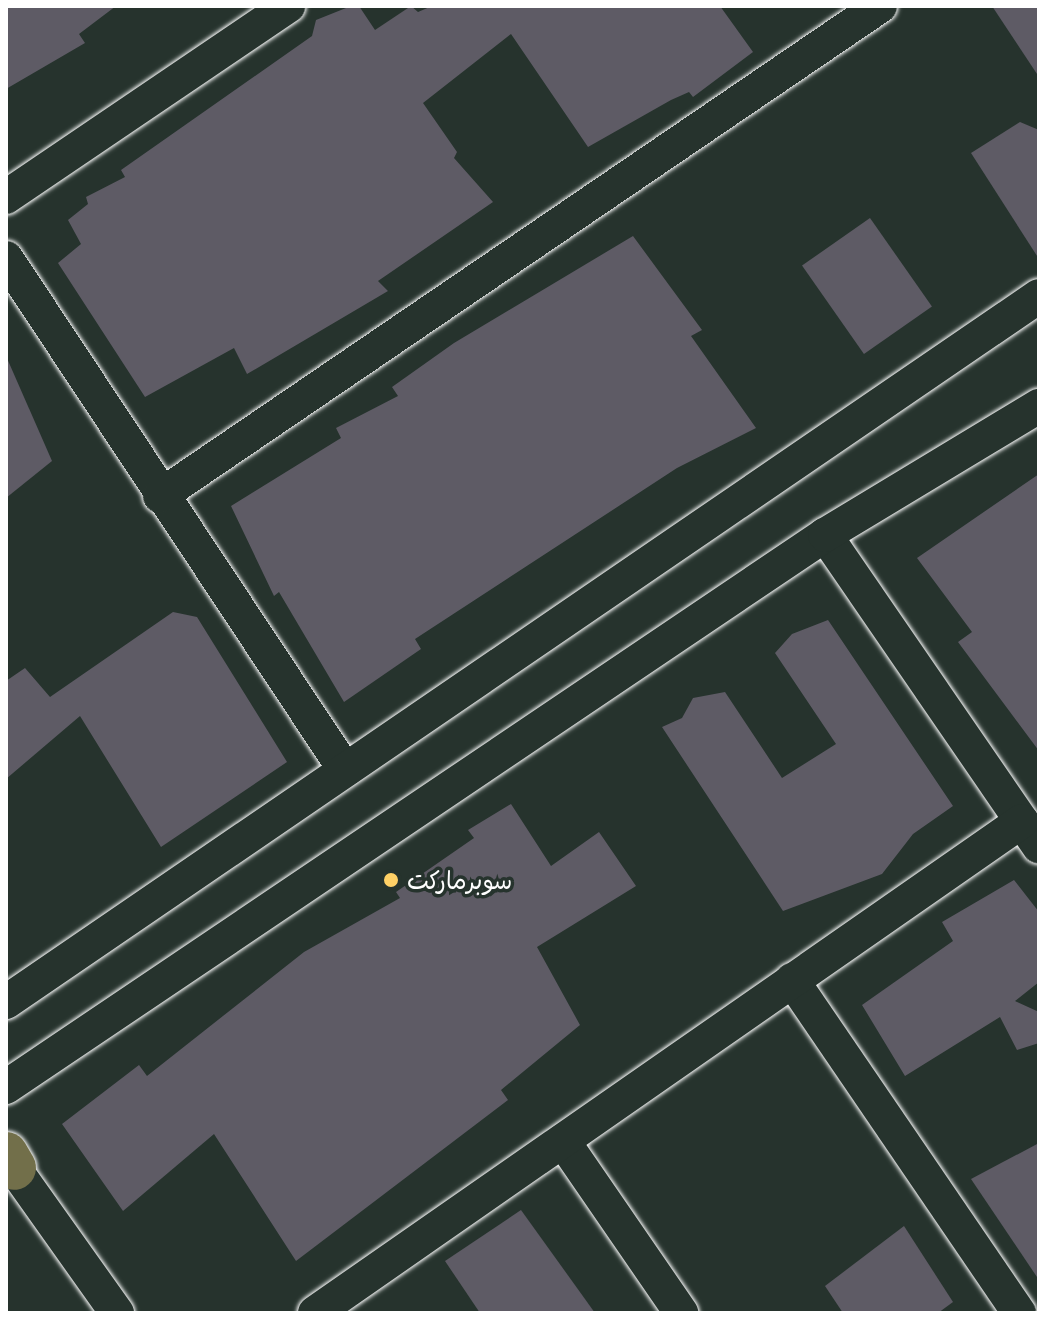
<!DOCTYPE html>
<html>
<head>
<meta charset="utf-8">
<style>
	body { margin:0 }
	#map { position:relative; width:1045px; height:1319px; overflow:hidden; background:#26332d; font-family:Mali,"Playpen Sans Arabic",sans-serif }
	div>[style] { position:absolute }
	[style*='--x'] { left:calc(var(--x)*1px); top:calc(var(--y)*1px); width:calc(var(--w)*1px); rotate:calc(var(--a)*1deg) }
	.building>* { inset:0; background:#5e5b65; transform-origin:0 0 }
	.roads { filter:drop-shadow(0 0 2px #fff) drop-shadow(0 0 2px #fff) }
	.minor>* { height:34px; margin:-17px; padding:0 17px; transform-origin:17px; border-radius:17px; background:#26332d }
	.major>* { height:44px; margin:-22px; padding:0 22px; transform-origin:22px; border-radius:22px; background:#726f4a }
	.dots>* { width:22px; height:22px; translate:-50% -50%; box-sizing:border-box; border:4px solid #26332d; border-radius:50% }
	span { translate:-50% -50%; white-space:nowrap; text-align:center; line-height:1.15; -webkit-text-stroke:7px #26332d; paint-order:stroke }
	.poi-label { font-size:24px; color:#fff }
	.left { translate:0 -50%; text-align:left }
	.frame { position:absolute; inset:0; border:8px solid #fff; pointer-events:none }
</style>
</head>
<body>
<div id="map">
	<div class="building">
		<div style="clip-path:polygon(6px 6px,116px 6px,79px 34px,85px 43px,6px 89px)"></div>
		<div style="clip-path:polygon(351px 6px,359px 6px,375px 30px,411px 6px,418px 12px,432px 6px,720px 6px,753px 52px,693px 97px,689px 92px,671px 100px,588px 147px,511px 34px,423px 103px,457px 152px,454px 158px,493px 202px,378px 281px,388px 291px,247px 374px,234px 348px,145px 397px,58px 263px,81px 244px,68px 220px,88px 204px,86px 197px,125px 177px,121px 170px,312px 36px,316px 20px)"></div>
		<div style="clip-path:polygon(992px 6px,1039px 6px,1039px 77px)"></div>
		<div style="clip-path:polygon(1020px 122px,1039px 130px,1039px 259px,971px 153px)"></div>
		<div style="left:870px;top:218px;width:108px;height:83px;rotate:55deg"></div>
		<div style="clip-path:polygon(633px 236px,702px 330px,691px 336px,756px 428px,677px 468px,415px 639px,421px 649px,344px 702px,279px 592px,274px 596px,231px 506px,341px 438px,336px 428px,398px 396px,392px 387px,454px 343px)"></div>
		<div style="clip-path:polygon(6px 356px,52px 461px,6px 498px)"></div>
		<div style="clip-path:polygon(1039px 474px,1039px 751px,958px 642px,972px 632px,917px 558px)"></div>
		<div style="clip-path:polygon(173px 612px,197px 617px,287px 762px,161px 847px,80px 716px,6px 779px,6px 681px,25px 668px,50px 697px)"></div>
		<div style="clip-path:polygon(828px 620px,953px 806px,913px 834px,882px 874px,783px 911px,662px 727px,682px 718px,693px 698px,725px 692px,782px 778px,836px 744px,775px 653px,792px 634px)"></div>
		<div style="clip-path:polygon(511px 804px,551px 866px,599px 832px,636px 886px,537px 947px,580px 1025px,501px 1090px,508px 1100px,296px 1261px,214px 1134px,123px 1211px,62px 1124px,139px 1065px,147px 1076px,304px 952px,400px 898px,396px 892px,474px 838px,468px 830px)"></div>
		<div style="clip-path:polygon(1014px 880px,1039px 912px,1039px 982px,1015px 1001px,1039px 1012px,1039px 1043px,1017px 1050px,1000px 1017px,905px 1076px,862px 1005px,953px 941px,942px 922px)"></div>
		<div style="clip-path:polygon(1039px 1143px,1039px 1280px,971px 1179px)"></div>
		<div style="clip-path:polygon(521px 1210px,595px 1313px,480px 1313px,445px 1261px)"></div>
		<div style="clip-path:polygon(904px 1226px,953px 1302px,938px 1313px,843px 1313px,825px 1286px)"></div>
	</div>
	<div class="roads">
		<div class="minor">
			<div style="--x:6;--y:197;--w:341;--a:-34.1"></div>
			<div style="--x:6;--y:258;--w:614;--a:56.49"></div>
			<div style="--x:160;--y:496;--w:871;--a:-34.24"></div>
			<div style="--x:825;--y:535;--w:378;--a:55.5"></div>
			<div style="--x:792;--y:980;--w:403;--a:55.7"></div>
			<div style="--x:6;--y:1002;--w:1251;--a:-34.35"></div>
			<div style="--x:6;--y:1087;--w:988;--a:-33.98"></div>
			<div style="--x:825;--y:535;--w:250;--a:-31.1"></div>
			<div style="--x:563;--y:1141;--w:209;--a:55.5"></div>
			<div style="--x:14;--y:1168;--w:178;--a:54.6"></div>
			<div style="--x:315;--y:1313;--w:861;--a:-34.83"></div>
		</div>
		<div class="major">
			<div style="--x:6;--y:1154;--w:16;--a:60"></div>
		</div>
	</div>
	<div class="dots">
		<div style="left:391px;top:880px;background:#ffd166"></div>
	</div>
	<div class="poi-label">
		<span class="left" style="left:407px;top:880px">سوبرماركت</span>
	</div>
	<div class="frame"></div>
</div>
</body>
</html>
